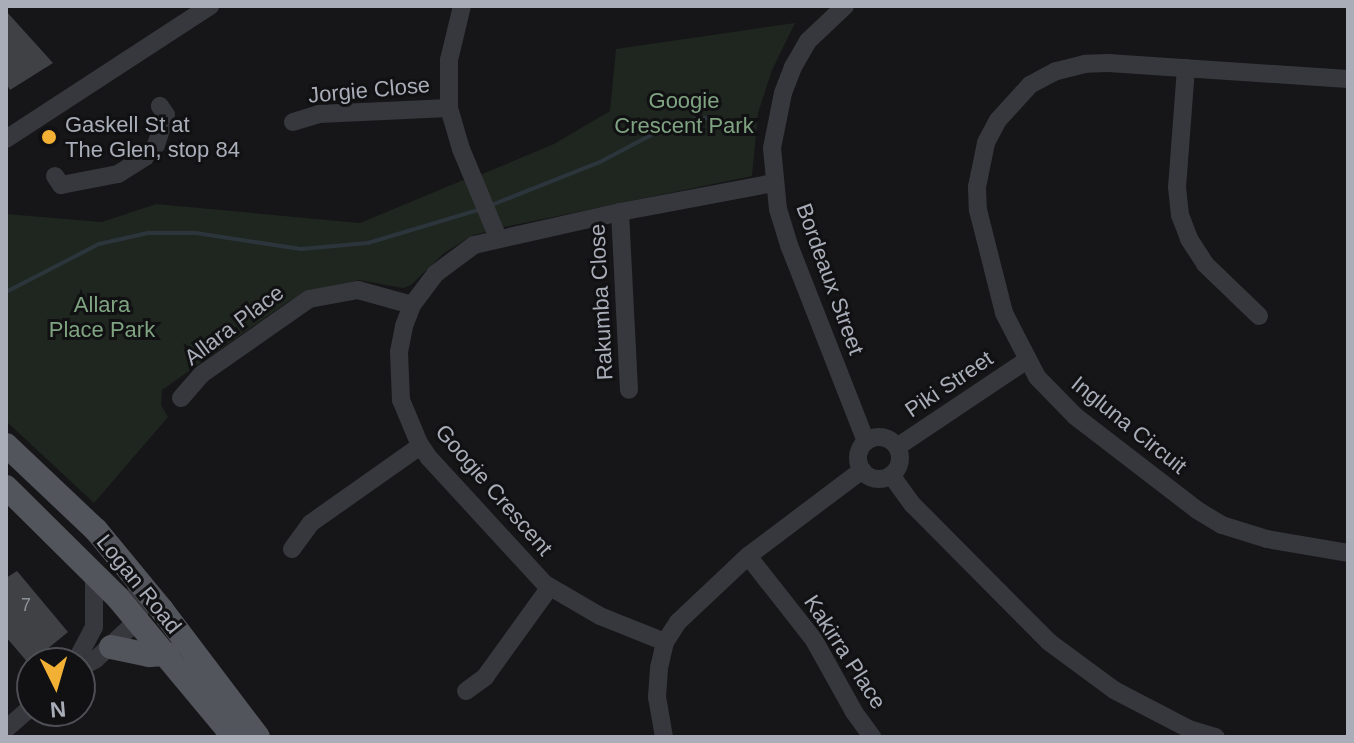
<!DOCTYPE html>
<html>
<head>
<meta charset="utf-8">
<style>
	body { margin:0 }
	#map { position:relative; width:1354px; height:743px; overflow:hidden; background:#161618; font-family:Helvetica,sans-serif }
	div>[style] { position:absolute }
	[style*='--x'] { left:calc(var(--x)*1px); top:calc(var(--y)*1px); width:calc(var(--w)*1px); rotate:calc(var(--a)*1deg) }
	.green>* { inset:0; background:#1e261f }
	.stream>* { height:4px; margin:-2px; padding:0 2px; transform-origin:2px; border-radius:2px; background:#2c353c }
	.building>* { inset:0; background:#404145 }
	.minor>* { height:18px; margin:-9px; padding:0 9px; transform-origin:9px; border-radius:9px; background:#37383d }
	.minor>.ring { margin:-9px; padding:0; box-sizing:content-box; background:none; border:18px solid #37383d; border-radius:50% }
	.major>* { height:24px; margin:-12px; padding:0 12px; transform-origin:12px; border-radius:12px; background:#53555c }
	.dots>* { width:22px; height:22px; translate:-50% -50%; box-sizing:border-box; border:4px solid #111113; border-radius:50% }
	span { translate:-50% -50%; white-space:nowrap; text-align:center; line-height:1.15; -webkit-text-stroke:6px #111113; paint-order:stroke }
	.number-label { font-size:18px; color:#8e929b }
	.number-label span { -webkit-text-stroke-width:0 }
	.street-label { font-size:22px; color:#a8adb8 }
	.park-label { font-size:22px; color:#7fa381 }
	.poi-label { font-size:22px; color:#a8adb8 }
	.left { translate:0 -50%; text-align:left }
	.frame { position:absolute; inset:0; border:8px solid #a8adb8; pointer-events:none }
	.north { position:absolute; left:16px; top:647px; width:80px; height:80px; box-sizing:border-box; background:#111113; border:2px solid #4d4f55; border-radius:50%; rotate:175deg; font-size:22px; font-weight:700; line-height:32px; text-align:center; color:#a8adb8 }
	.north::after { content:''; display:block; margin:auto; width:28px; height:36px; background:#f2b134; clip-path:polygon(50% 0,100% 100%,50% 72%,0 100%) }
</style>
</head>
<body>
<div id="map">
	<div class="green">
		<div style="clip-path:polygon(795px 23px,772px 70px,758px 113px,752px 176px,499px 228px,480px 175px,554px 144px,610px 111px,616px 49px)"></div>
		<div style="clip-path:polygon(468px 178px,491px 231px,473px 235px,444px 253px,411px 285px,403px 288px,359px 280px,308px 292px,288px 302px,162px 390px,161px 405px,168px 417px,94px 503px,6px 421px,6px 214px,102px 222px,156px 204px,360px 223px)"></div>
	</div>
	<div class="stream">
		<div style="--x:489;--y:206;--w:119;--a:-21.6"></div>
		<div style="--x:600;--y:162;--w:86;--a:-27.8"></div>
		<div style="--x:676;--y:122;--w:29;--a:-8"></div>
		<div style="--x:705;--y:118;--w:23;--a:7"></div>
		<div style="--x:6;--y:292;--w:105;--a:-27.3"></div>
		<div style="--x:99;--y:244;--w:50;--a:-12.7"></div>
		<div style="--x:148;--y:233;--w:48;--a:0"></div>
		<div style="--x:196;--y:233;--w:106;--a:8.7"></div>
		<div style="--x:301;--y:249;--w:67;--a:-5.1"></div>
		<div style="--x:368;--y:243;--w:118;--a:-16.7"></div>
	</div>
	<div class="building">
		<div style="clip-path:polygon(6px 11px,53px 63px,10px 90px,6px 83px)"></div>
		<div style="clip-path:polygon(17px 571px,68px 632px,29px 664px,6px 637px,6px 578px)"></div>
	</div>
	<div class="minor">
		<div style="--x:462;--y:6;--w:56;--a:103.5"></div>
		<div style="--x:449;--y:60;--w:48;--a:90"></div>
		<div style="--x:449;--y:108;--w:43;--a:73.7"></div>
		<div style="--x:461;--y:149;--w:96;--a:67.4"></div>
		<div style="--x:845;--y:6;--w:51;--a:136.6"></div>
		<div style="--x:808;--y:41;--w:30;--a:120"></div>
		<div style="--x:793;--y:67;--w:28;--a:111"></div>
		<div style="--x:783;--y:93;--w:56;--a:101.3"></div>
		<div style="--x:772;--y:148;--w:61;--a:84.4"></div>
		<div style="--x:778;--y:209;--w:38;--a:73"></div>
		<div style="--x:789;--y:245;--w:211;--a:68.6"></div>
		<div style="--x:1186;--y:68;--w:119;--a:94.3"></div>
		<div style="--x:1177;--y:187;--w:28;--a:84"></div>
		<div style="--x:1180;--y:215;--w:26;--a:69"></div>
		<div style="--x:1189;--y:239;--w:30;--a:57"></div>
		<div style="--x:1205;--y:264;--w:75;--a:43.9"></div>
		<div style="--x:1348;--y:79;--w:240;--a:-176.2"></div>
		<div style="--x:1109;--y:63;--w:24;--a:178"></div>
		<div style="--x:1085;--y:64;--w:30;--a:166"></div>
		<div style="--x:1056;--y:71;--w:30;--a:152"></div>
		<div style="--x:1030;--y:85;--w:47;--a:132.4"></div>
		<div style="--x:998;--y:120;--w:26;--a:118"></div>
		<div style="--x:986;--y:143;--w:45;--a:101.6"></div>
		<div style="--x:977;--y:187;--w:23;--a:88"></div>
		<div style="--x:978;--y:210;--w:106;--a:75.8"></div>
		<div style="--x:1004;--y:313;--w:72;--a:62.7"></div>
		<div style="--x:1037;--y:377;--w:54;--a:45.7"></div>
		<div style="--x:1075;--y:416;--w:154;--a:37.6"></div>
		<div style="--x:1197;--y:510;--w:29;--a:31"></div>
		<div style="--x:1222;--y:525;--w:47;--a:17.3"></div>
		<div style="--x:1267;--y:539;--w:82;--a:9.8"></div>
		<div style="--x:293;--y:122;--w:27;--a:-17"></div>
		<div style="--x:319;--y:114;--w:130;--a:-2.6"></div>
		<div style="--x:6;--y:139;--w:244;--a:-33.1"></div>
		<div style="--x:55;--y:176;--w:11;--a:56"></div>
		<div style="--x:61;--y:185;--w:58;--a:-10.9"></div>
		<div style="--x:118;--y:174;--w:36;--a:-32"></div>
		<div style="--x:149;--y:155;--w:12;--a:-55"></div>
		<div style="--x:156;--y:145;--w:32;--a:-72"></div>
		<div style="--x:166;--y:115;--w:11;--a:-124"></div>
		<div style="--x:620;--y:212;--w:178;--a:87.1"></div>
		<div style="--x:181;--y:398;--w:32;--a:-49"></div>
		<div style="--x:202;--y:374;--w:131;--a:-35"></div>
		<div style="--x:309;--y:299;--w:50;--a:-10.4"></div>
		<div style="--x:358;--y:290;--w:56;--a:15.5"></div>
		<div class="ring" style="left:858px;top:437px;width:24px;height:24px"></div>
		<div style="--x:897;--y:447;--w:156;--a:-33.8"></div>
		<div style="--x:891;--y:475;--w:37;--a:54"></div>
		<div style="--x:913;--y:505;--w:193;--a:45.2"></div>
		<div style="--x:1049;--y:642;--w:81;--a:36.4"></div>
		<div style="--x:1114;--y:690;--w:85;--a:27.5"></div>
		<div style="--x:1189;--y:729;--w:28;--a:17"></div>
		<div style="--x:292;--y:549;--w:32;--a:-54"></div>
		<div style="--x:311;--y:523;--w:133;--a:-35.2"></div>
		<div style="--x:748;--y:556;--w:107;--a:51.8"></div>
		<div style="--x:814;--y:640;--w:82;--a:60.9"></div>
		<div style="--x:854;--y:712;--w:31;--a:54"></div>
		<div style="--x:665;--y:642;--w:70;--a:-158.2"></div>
		<div style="--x:600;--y:616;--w:64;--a:-149.8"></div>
		<div style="--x:545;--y:584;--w:171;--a:-132.6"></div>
		<div style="--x:429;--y:458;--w:18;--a:-124"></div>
		<div style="--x:419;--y:443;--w:47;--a:-112.7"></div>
		<div style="--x:401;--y:400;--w:48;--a:-92.4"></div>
		<div style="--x:399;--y:352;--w:26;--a:-79"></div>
		<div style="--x:404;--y:326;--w:22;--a:-69"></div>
		<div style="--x:412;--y:305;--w:39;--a:-53"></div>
		<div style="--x:435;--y:274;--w:49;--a:-36.6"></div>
		<div style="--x:474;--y:245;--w:150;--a:-12.7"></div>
		<div style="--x:620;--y:212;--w:157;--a:-10.7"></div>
		<div style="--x:75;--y:663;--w:41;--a:-62.2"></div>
		<div style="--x:94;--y:627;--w:54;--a:-90"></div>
		<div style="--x:80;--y:668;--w:18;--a:-29"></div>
		<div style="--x:96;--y:659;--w:57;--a:-42.9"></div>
		<div style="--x:138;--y:620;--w:13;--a:-81"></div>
		<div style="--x:140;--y:607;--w:29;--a:-100"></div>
		<div style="--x:466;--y:691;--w:24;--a:-36"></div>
		<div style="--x:485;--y:677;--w:111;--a:-54.2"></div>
		<div style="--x:6;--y:729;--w:35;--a:-41"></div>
		<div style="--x:664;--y:737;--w:41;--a:-99.9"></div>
		<div style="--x:657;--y:697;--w:29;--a:-86"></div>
		<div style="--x:659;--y:668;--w:27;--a:-77"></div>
		<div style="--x:665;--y:642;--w:24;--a:-57"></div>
		<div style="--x:678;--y:622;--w:96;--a:-43.3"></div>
		<div style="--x:748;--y:556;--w:143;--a:-37"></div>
	</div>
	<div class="major">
		<div style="--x:6;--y:445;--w:124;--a:43.4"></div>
		<div style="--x:96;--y:530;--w:104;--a:50.5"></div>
		<div style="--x:162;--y:610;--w:159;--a:52.9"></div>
		<div style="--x:6;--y:487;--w:158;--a:44.7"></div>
		<div style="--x:118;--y:598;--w:181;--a:50.2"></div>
		<div style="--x:111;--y:647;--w:39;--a:12"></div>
		<div style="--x:149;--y:655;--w:19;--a:-3"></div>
	</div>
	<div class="dots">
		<div style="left:49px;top:137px;background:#f2b134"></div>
	</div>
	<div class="number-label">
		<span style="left:26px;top:605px">7</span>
	</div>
	<div class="street-label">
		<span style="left:369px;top:90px;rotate:-5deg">Jorgie Close</span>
		<span style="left:830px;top:279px;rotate:70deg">Bordeaux Street</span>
		<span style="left:601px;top:302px;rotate:-93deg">Rakumba Close</span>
		<span style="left:234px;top:325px;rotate:-37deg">Allara Place</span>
		<span style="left:949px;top:384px;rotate:-34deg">Piki Street</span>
		<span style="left:1129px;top:425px;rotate:39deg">Ingluna Circuit</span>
		<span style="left:494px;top:490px;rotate:49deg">Googie Crescent</span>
		<span style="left:139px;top:584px;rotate:51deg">Logan Road</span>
		<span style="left:845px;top:652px;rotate:57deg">Kakirra Place</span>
	</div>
	<div class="park-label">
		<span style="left:684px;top:113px">Googie<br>Crescent Park</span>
		<span style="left:102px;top:317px">Allara<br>Place Park</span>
	</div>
	<div class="poi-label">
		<span class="left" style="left:65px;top:137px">Gaskell St at<br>The Glen, stop 84</span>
	</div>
	<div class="frame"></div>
	<div class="north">N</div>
</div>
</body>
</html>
